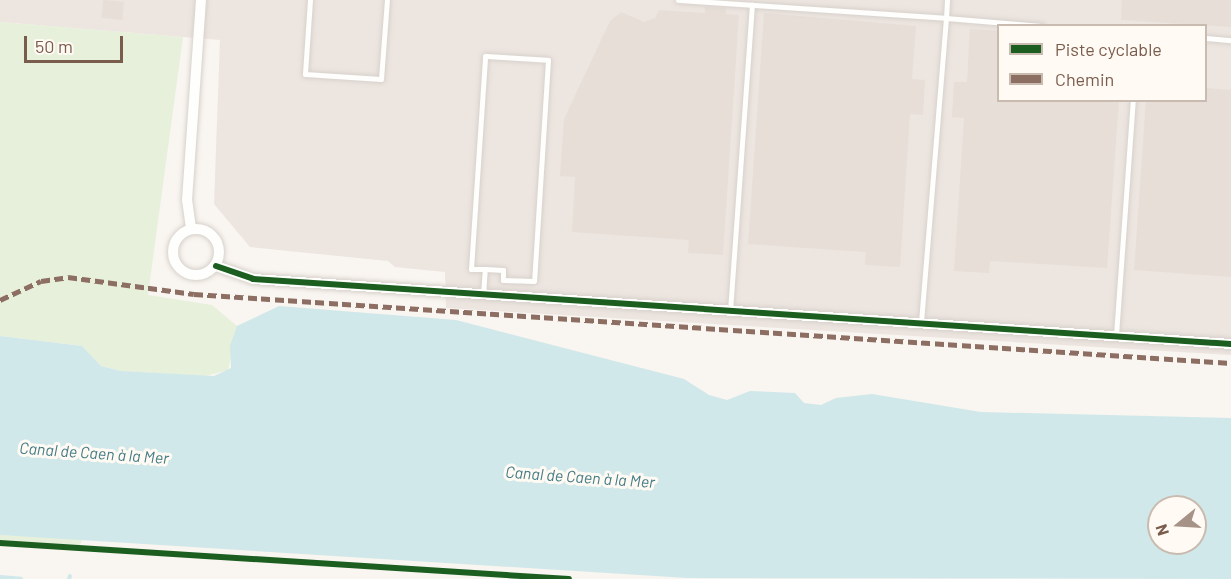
<!DOCTYPE html>
<html>
<head>
<meta charset="utf-8">
<style>
	body { margin:0 }
	#map { position:relative; width:1231px; height:579px; overflow:hidden; background:#f9f5f0; font-family:Barlow,sans-serif }
	div>[style] { position:absolute }
	[style*='--x'] { left:calc(var(--x)*1px); top:calc(var(--y)*1px); width:calc(var(--w)*1px); rotate:calc(var(--a)*1deg) }
	.industrial>* { inset:0; background:#ede5e0 }
	.green>* { inset:0; background:#e7f0db }
	.water>* { inset:0; background:#d0e8ea }
	.stream>* { height:4px; margin:-2px; padding:0 2px; transform-origin:2px; border-radius:2px; background:#d0e8ea }
	.building>* { inset:0; background:#e6ded7; transform-origin:0 0 }
	.roads { filter:drop-shadow(0 0 2px #d7d1cb) drop-shadow(0 0 2px #d7d1cb) }
	.lane>* { height:5px; margin:-2.5px; padding:0 2.5px; transform-origin:2.5px; border-radius:2.5px; background:#fefefd }
	.street>* { height:10px; margin:-5px; padding:0 5px; transform-origin:5px; border-radius:5px; background:#fefefd }
	.street>.ring { margin:-5px; padding:0; box-sizing:content-box; background:none; border:10px solid #fefefd; border-radius:50% }
	.quiet>* { height:4.5px; margin-top:-2.25px; transform-origin:0; background:repeating-linear-gradient(90deg,#8d6e63 0 9px,transparent 0 13.5px) }
	.cycleway>* { height:6px; margin:-3px; padding:0 3px; transform-origin:3px; border-radius:3px; background:#1b5e20 }
	span { translate:-50% -50%; white-space:nowrap; text-align:center; line-height:1.15; -webkit-text-stroke:6px #fffaf3; paint-order:stroke }
	.water-label { font-size:16px; color:#437c86; font-style:italic }
	.legend { position:absolute; left:997px; top:24px; width:210px; height:78px; box-sizing:border-box; background:#fffaf3; border:2px solid #cabbb1; margin:0; padding:8px 10px; list-style:none; font-size:18px; color:#7a5c4d }
	.legend li { display:flex; align-items:center; gap:12px; height:30px }
	.legend b { width:30px; border:2px solid #cabbb1 }
	.north { position:absolute; left:1147px; top:495px; width:60px; height:60px; box-sizing:border-box; background:#fffaf3; border:2px solid #cabbb1; border-radius:50%; rotate:252deg; font-size:16px; font-weight:700; line-height:24px; text-align:center; color:#7a5c4d }
	.north::after { content:''; display:block; margin:auto; width:21px; height:27px; background:#a69286; clip-path:polygon(50% 0,100% 100%,50% 72%,0 100%) }
	.scale { position:absolute; left:24px; top:36px; width:99px; height:27px; box-sizing:border-box; border:3px solid #7a5c4d; border-top:0; padding-left:8px; font-size:18px; line-height:21px; white-space:nowrap; color:#7a5c4d; -webkit-text-stroke:4px #fffaf3; paint-order:stroke }
</style>
</head>
<body>
<div id="map">
	<div class="industrial">
		<div style="clip-path:polygon(evenodd,0 0,1231px 0,1231px 355px,446px 308px,445px 272px,395px 267px,388px 261px,250px 247px,214px 204px,220px 40px,0 22px,0 0,998px 26px,1206px 26px,1206px 100px,998px 100px,998px 26px)"></div>
	</div>
	<div class="green">
		<div style="clip-path:polygon(0 22px,183px 37px,148px 295px,212px 305px,237px 326px,228px 370px,205px 376px,121px 371px,101px 366px,82px 346px,0 336px)"></div>
		<div style="clip-path:polygon(0 535px,83px 538px,80px 545px,0 540px)"></div>
	</div>
	<div class="water">
		<div style="clip-path:polygon(evenodd,279px 306px,456px 320px,684px 379px,709px 395px,727px 400px,750px 391px,795px 393px,804px 403px,821px 405px,836px 398px,872px 394px,981px 412px,1231px 418px,1231px 579px,687px 578px,0 535px,0 336px,82px 346px,101px 366px,121px 371px,214px 376px,231px 368px,230px 346px,237px 326px,279px 306px,1159px 507px,1195px 507px,1195px 543px,1159px 543px,1159px 507px)"></div>
	</div>
	<div class="stream">
		<div style="--x:0;--y:577;--w:21;--a:5"></div>
		<div style="--x:69;--y:579;--w:3;--a:-72"></div>
	</div>
	<div class="building">
		<div style="left:103px;top:0;width:21px;height:18px;rotate:5deg"></div>
		<div style="clip-path:polygon(1122px 0,1231px 0,1231px 27px,1121px 20px)"></div>
		<div style="clip-path:polygon(705px 7px,726px 8px,726px 14px,739px 15px,723px 255px,688px 253px,689px 240px,572px 232px,575px 177px,560px 176px,564px 119px,610px 21px,621px 12px,644px 22px,655px 18px,659px 10px,705px 13px)"></div>
		<div style="clip-path:polygon(764px 13px,916px 26px,912px 79px,925px 80px,923px 115px,910px 114px,900px 267px,865px 265px,866px 252px,748px 244px)"></div>
		<div style="clip-path:polygon(970px 29px,999px 31px,999px 100px,1119px 100px,1107px 268px,990px 261px,989px 273px,954px 271px,964px 118px,952px 117px,954px 82px,967px 82px)"></div>
		<div style="clip-path:polygon(1206px 88px,1231px 90px,1231px 277px,1134px 270px,1146px 100px,1206px 100px)"></div>
	</div>
	<div class="roads">
		<div class="lane">
			<div style="--x:310;--y:0;--w:74;--a:93.9"></div>
			<div style="--x:305;--y:74;--w:76;--a:3.8"></div>
			<div style="--x:381;--y:79;--w:79;--a:-85.7"></div>
			<div style="--x:678;--y:0;--w:269;--a:3.8"></div>
			<div style="--x:946;--y:18;--w:306;--a:94.7"></div>
			<div style="--x:947;--y:0;--w:18;--a:93"></div>
			<div style="--x:946;--y:18;--w:96;--a:4.8"></div>
			<div style="--x:1206;--y:38;--w:25;--a:5"></div>
			<div style="--x:483;--y:295;--w:26;--a:-86"></div>
			<div style="--x:485;--y:269;--w:14;--a:180"></div>
			<div style="--x:471;--y:269;--w:213;--a:-86.2"></div>
			<div style="--x:485;--y:56;--w:63;--a:3.6"></div>
			<div style="--x:548;--y:60;--w:221;--a:93.6"></div>
			<div style="--x:534;--y:281;--w:31;--a:-178"></div>
			<div style="--x:503;--y:280;--w:10;--a:-90"></div>
			<div style="--x:503;--y:270;--w:18;--a:-177"></div>
			<div style="--x:730;--y:311;--w:307;--a:-85.9"></div>
			<div style="--x:1116;--y:335;--w:236;--a:-85.9"></div>
		</div>
		<div class="street">
			<div style="--x:191;--y:228;--w:28;--a:-98"></div>
			<div style="--x:187;--y:200;--w:200;--a:-86"></div>
			<div class="ring" style="left:173px;top:229px;width:36px;height:36px"></div>
			<div style="--x:216;--y:266;--w:39;--a:19"></div>
			<div style="--x:253;--y:279;--w:980;--a:3.8"></div>
		</div>
	</div>
	<div class="quiet">
		<div style="--x:0;--y:300;--w:45;--a:-24.9"></div>
		<div style="--x:41;--y:281;--w:27;--a:-8"></div>
		<div style="--x:68;--y:277;--w:127;--a:7.7"></div>
		<div style="--x:194;--y:294;--w:1039;--a:3.81"></div>
	</div>
	<div class="cycleway">
		<div style="--x:216;--y:266;--w:39;--a:19"></div>
		<div style="--x:253;--y:279;--w:980;--a:3.8"></div>
		<div style="--x:0;--y:543;--w:570;--a:3.62"></div>
	</div>
	<div class="water-label">
		<span style="left:94px;top:453px;rotate:4deg">Canal de Caen à la Mer</span>
		<span style="left:580px;top:477px;rotate:4deg">Canal de Caen à la Mer</span>
	</div>
	<ul class="legend">
	<li><b style="height:8px;background:#1b5e20"></b>Piste cyclable</li>
	<li><b style="height:8px;background:#8d6e63"></b>Chemin</li>
	</ul>
	<div class="north">N</div>
	<div class="scale">50 m</div>
</div>
</body>
</html>
